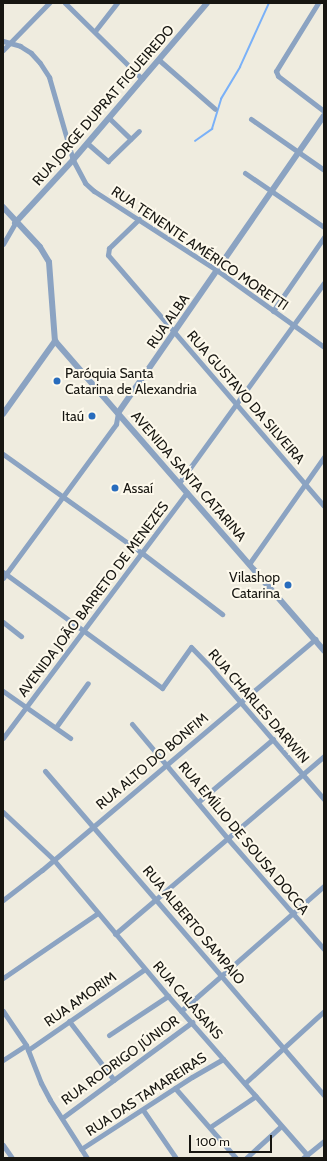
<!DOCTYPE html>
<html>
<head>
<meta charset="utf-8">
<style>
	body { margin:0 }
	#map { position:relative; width:327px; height:1161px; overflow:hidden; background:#efecdf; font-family:Cabin,sans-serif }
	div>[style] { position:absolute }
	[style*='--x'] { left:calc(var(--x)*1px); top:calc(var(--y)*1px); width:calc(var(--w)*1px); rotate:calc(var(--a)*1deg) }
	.stream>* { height:1.5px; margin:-0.75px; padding:0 0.75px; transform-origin:0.75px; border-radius:0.75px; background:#7ab1f8 }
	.minor>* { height:5px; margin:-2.5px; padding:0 2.5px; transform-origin:2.5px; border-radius:2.5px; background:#8ba3c2 }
	.tertiary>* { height:6px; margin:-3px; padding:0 3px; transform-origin:3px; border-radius:3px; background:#8ba3c2 }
	.dots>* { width:11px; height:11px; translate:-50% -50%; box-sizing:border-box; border:2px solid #fdf9ec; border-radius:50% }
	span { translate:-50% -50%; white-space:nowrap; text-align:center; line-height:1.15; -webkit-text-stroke:4px #fdf9ec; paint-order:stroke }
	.street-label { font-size:14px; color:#171611 }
	.poi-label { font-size:14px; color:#171611 }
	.left { translate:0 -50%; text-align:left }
	.right { translate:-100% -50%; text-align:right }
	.frame { position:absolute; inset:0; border:4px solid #171611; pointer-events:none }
	.scale { position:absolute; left:189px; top:1135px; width:83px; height:18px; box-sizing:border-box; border:2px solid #171611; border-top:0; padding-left:5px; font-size:12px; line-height:14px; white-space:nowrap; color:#171611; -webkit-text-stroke:3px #fdf9ec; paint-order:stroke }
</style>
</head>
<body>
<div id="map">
	<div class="stream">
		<div style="--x:195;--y:141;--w:21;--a:-35"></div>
		<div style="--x:212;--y:129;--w:31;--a:-73"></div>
		<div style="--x:221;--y:99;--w:37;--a:-59"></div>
		<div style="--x:240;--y:67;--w:70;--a:-65.6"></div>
	</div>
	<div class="minor">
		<div style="--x:65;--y:3;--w:108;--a:44.6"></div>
		<div style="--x:318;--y:3;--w:80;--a:121.7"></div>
		<div style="--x:276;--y:71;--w:5;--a:68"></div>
		<div style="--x:278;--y:76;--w:58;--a:37.3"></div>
		<div style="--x:95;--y:31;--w:36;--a:-52"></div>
		<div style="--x:3;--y:41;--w:18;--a:16"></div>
		<div style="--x:20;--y:46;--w:13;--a:32"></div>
		<div style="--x:31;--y:53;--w:13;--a:48"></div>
		<div style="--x:40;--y:63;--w:17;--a:57"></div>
		<div style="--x:49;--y:77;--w:86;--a:73.9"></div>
		<div style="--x:73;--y:160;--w:26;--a:62"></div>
		<div style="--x:85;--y:183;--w:12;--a:42"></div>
		<div style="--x:94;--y:191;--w:148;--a:32.8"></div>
		<div style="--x:218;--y:271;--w:130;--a:35.6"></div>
		<div style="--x:3;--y:50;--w:66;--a:-45.6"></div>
		<div style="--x:159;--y:60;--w:74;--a:41.2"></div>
		<div style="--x:109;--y:118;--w:30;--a:44"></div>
		<div style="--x:251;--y:119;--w:89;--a:34.9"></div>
		<div style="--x:87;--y:143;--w:28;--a:41"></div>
		<div style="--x:108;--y:161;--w:43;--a:-44.1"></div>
		<div style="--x:245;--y:173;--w:96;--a:34.4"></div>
		<div style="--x:139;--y:219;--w:42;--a:136"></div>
		<div style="--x:109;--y:248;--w:7;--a:98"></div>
		<div style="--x:108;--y:255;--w:331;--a:49.3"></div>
		<div style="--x:3;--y:244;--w:24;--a:-60"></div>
		<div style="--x:273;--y:311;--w:90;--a:-55.4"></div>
		<div style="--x:3;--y:454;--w:171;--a:35.5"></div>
		<div style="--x:142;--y:553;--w:101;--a:37.3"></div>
		<div style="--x:179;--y:483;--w:247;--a:-54.1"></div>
		<div style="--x:249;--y:564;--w:131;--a:-55"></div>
		<div style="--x:3;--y:572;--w:197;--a:36.1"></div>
		<div style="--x:162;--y:688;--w:50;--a:-54.7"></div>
		<div style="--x:191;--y:647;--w:30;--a:46"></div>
		<div style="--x:212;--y:669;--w:172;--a:49.3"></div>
		<div style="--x:3;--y:578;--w:191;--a:-53.7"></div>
		<div style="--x:116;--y:424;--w:11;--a:-80"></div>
		<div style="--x:3;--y:622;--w:23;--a:38"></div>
		<div style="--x:3;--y:691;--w:82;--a:35"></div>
		<div style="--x:132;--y:724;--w:150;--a:50.1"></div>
		<div style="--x:228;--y:839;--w:146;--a:48.9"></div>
		<div style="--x:56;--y:727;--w:54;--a:-54"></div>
		<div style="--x:3;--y:738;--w:307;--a:-53.2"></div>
		<div style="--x:45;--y:771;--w:428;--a:49.3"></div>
		<div style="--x:198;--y:802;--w:98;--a:-40"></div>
		<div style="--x:3;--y:812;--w:69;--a:43.2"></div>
		<div style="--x:53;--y:859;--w:179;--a:50"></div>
		<div style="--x:168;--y:996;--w:211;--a:48.8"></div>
		<div style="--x:3;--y:900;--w:49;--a:-37.6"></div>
		<div style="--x:42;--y:870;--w:358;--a:-40.2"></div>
		<div style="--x:115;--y:934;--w:275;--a:-40.4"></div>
		<div style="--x:3;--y:978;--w:115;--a:-34.4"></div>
		<div style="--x:3;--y:1011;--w:41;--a:55.9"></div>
		<div style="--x:26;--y:1045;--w:41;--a:68.5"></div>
		<div style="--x:41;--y:1083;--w:19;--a:62"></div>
		<div style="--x:50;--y:1100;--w:69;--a:57.5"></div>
		<div style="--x:181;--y:1011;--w:190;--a:-41.2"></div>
		<div style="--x:69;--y:1021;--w:74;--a:52.7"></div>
		<div style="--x:109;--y:1035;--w:71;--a:-33.5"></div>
		<div style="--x:28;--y:1050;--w:142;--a:-34.7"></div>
		<div style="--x:3;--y:1060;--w:27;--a:-33"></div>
		<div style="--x:245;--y:1083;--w:107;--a:-42.3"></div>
		<div style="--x:175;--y:1088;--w:93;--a:48.9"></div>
		<div style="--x:143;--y:1110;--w:58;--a:55.5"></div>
		<div style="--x:62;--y:1118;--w:162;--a:-36.4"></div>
		<div style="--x:210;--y:1127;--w:55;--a:-34"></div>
		<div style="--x:3;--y:1145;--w:16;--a:55"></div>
		<div style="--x:81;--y:1149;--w:132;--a:-33"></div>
		<div style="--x:192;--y:1077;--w:36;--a:-30"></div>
		<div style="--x:246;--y:1158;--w:47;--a:-42.4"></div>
		<div style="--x:303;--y:1158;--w:27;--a:-39"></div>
	</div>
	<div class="tertiary">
		<div style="--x:3;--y:207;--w:54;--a:47.2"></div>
		<div style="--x:40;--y:247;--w:17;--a:59"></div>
		<div style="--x:49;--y:262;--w:79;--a:85.7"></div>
		<div style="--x:55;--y:341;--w:410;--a:49"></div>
		<div style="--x:15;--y:223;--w:86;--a:-47.4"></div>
		<div style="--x:73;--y:160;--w:206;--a:-49.5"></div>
		<div style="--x:118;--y:413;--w:361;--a:-55.3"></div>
		<div style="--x:3;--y:414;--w:90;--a:-54.5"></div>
	</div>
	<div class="dots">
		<div style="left:57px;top:381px;background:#286cbd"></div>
		<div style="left:92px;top:416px;background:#286cbd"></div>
		<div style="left:115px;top:488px;background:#286cbd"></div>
		<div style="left:288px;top:585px;background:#286cbd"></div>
	</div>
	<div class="street-label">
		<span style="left:103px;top:105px;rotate:-49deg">RUA JORGE DUPRAT FIGUEIREDO</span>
		<span style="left:200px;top:248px;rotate:34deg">RUA TENENTE AMÉRICO MORETTI</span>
		<span style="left:168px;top:321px;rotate:-55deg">RUA ALBA</span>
		<span style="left:246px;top:397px;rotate:49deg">RUA GUSTAVO DA SILVEIRA</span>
		<span style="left:189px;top:476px;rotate:49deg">AVENIDA SANTA CATARINA</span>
		<span style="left:93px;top:599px;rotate:-53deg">AVENIDA JOÃO BARRETO DE MENEZES</span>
		<span style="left:259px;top:706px;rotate:49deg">RUA CHARLES DARWIN</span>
		<span style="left:152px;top:761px;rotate:-40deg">RUA ALTO DO BONFIM</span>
		<span style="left:244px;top:838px;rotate:50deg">RUA EMÍLIO DE SOUSA DOCCA</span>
		<span style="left:194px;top:925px;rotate:50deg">RUA ALBERTO SAMPAIO</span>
		<span style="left:80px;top:999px;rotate:-35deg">RUA AMORIM</span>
		<span style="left:188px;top:1000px;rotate:49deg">RUA CALASANS</span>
		<span style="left:120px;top:1060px;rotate:-36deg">RUA RODRIGO JÚNIOR</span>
		<span style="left:146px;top:1094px;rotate:-33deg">RUA DAS TAMAREIRAS</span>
	</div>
	<div class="poi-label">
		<span class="left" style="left:65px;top:381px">Paróquia Santa<br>Catarina de Alexandria</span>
		<span class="right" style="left:84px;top:416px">Itaú</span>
		<span class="left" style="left:123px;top:488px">Assaí</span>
		<span class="right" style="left:280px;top:585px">Vilashop<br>Catarina</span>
	</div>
	<div class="frame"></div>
	<div class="scale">100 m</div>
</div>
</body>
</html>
